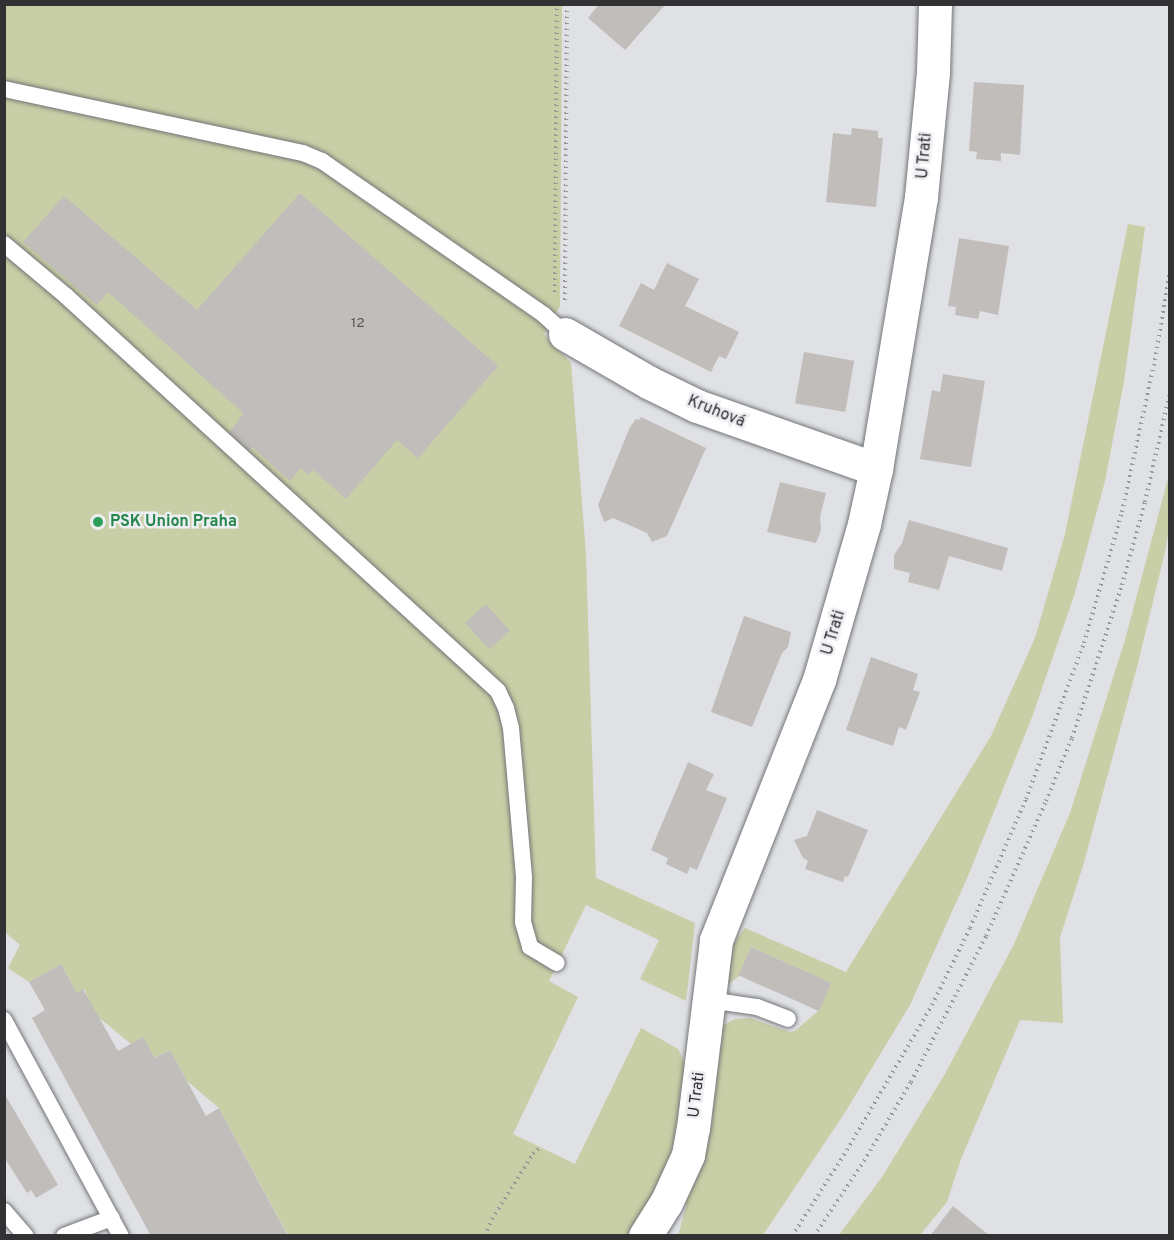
<!DOCTYPE html>
<html>
<head>
<meta charset="utf-8">
<style>
	body { margin:0 }
	#map { position:relative; width:1174px; height:1240px; overflow:hidden; background:#dfe1e5; font-family:Overpass,sans-serif }
	div>[style] { position:absolute }
	[style*='--x'] { left:calc(var(--x)*1px); top:calc(var(--y)*1px); width:calc(var(--w)*1px); rotate:calc(var(--a)*1deg) }
	.green>* { inset:0; background:#c8cea5 }
	.building>* { inset:0; background:#c1bdbb; transform-origin:0 0 }
	.path>* { height:4px; margin-top:-2px; transform-origin:0; background:repeating-linear-gradient(90deg,#96979a 0 1.5px,transparent 0 6px) }
	.roads { filter:drop-shadow(0 0 2px #737578) drop-shadow(0 0 2px #737578) }
	.service>* { height:16px; margin:-8px; padding:0 8px; transform-origin:8px; border-radius:8px; background:#fff }
	.minor>* { height:33px; margin:-16.5px; padding:0 16.5px; transform-origin:16.5px; border-radius:16.5px; background:#fff }
	.dots>* { width:16px; height:16px; translate:-50% -50%; box-sizing:border-box; border:3px solid #eceef2; border-radius:50% }
	span { translate:-50% -50%; white-space:nowrap; text-align:center; line-height:1.15; -webkit-text-stroke:5px #eceef2; paint-order:stroke }
	.number-label { font-size:14px; color:#565556 }
	.number-label span { -webkit-text-stroke-width:0 }
	.street-label { font-size:16px; color:#323234 }
	.leisure-label { font-size:16px; color:#27864d; font-weight:700 }
	.left { translate:0 -50%; text-align:left }
	.frame { position:absolute; inset:0; border:6px solid #323234; pointer-events:none }
</style>
</head>
<body>
<div id="map">
	<div class="green">
		<div style="clip-path:polygon(4px 5px,562px 5px,560px 306px,544px 334px,571px 363px,586px 554px,596px 878px,695px 923px,686px 1001px,640px 979px,659px 940px,586px 905px,549px 981px,578px 997px,513px 1134px,575px 1164px,641px 1028px,678px 1049px,685px 1063px,676px 1132px,669px 1162px,660px 1186px,629px 1235px,288px 1235px,219px 1108px,187px 1081px,170px 1050px,155px 1058px,143px 1038px,131px 1044px,97px 1016px,84px 989px,77px 993px,61px 964px,29px 982px,8px 968px,20px 945px,4px 931px)"></div>
		<div style="clip-path:polygon(1128px 224px,1145px 227px,1124px 382px,1105px 481px,1074px 596px,1032px 717px,968px 876px,910px 1005px,844px 1114px,763px 1235px,678px 1236px,686px 1206px,687px 1187px,708px 1140px,712px 1122px,720px 1027px,735px 1019px,750px 1018px,790px 1032px,795px 1031px,818px 1011px,831px 983px,751px 947px,739px 976px,727px 985px,734px 943px,745px 928px,846px 972px,991px 736px,1035px 638px,1065px 534px)"></div>
		<div style="clip-path:polygon(1169px 475px,1169px 529px,1165px 552px,1137px 667px,1083px 866px,1060px 937px,1063px 1023px,1020px 1020px,961px 1159px,947px 1202px,920px 1235px,839px 1235px,882px 1177px,945px 1074px,1014px 944px,1070px 813px,1125px 640px)"></div>
	</div>
	<div class="building">
		<div style="clip-path:polygon(599px 4px,666px 4px,625px 50px,588px 18px)"></div>
		<div style="clip-path:polygon(974px 82px,1024px 85px,1020px 155px,1001px 153px,1001px 161px,976px 159px,977px 152px,969px 151px)"></div>
		<div style="clip-path:polygon(852px 128px,878px 131px,878px 138px,883px 138px,876px 207px,826px 202px,833px 133px,851px 135px)"></div>
		<div style="clip-path:polygon(300px 193px,498px 366px,418px 458px,397px 440px,346px 499px,313px 470px,309px 475px,301px 468px,290px 481px,252px 447px,249px 450px,230px 432px,243px 413px,108px 292px,97px 305px,23px 242px,64px 196px,197px 310px)"></div>
		<div style="clip-path:polygon(959px 238px,1009px 246px,998px 315px,980px 311px,978px 319px,955px 315px,956px 307px,948px 306px)"></div>
		<div style="clip-path:polygon(667px 263px,699px 279px,685px 306px,739px 332px,726px 359px,719px 356px,711px 372px,619px 326px,641px 283px,654px 290px)"></div>
		<div style="left:804px;top:352px;width:51px;height:52px;rotate:10deg"></div>
		<div style="clip-path:polygon(943px 374px,985px 381px,971px 467px,920px 459px,932px 390px,940px 392px)"></div>
		<div style="clip-path:polygon(641px 417px,706px 448px,667px 536px,652px 542px,647px 533px,613px 518px,604px 522px,598px 505px,630px 427px,636px 419px,639px 420px)"></div>
		<div style="clip-path:polygon(780px 482px,826px 493px,820px 517px,821px 530px,816px 543px,767px 532px)"></div>
		<div style="clip-path:polygon(909px 520px,1008px 548px,1002px 571px,949px 556px,939px 590px,908px 582px,910px 573px,894px 569px,894px 555px,902px 543px)"></div>
		<div style="left:486px;top:604px;width:36px;height:28px;rotate:48deg"></div>
		<div style="clip-path:polygon(744px 616px,791px 632px,788px 647px,782px 653px,752px 727px,711px 712px)"></div>
		<div style="clip-path:polygon(871px 657px,918px 674px,913px 690px,920px 692px,906px 730px,899px 727px,893px 746px,846px 730px)"></div>
		<div style="clip-path:polygon(688px 762px,714px 774px,706px 790px,727px 798px,697px 870px,690px 867px,687px 874px,666px 864px,668px 858px,651px 850px)"></div>
		<div style="clip-path:polygon(817px 810px,868px 830px,848px 877px,845px 876px,843px 882px,805px 869px,808px 861px,803px 858px,794px 840px,807px 836px)"></div>
		<div style="left:751px;top:947px;width:88px;height:31px;rotate:24deg"></div>
		<div style="clip-path:polygon(61px 964px,77px 993px,83px 989px,118px 1051px,143px 1037px,155px 1058px,170px 1050px,206px 1116px,219px 1108px,288px 1236px,151px 1236px,32px 1018px,45px 1010px,29px 982px)"></div>
		<div style="clip-path:polygon(4px 1093px,58px 1185px,36px 1198px,31px 1190px,27px 1193px,4px 1157px)"></div>
		<div style="clip-path:polygon(953px 1206px,990px 1236px,930px 1236px)"></div>
	</div>
	<div class="path">
		<div style="--x:555;--y:292;--w:288;--a:-89.6"></div>
		<div style="--x:565;--y:300;--w:296;--a:-89.6"></div>
		<div style="--x:485;--y:1236;--w:18;--a:-68"></div>
		<div style="--x:492;--y:1219;--w:77;--a:-57.8"></div>
		<div style="--x:533;--y:1154;--w:9;--a:-41"></div>
		<div style="--x:792;--y:1236;--w:102;--a:-57.4"></div>
		<div style="--x:847;--y:1150;--w:168;--a:-59.6"></div>
		<div style="--x:932;--y:1005;--w:86;--a:-63.7"></div>
		<div style="--x:970;--y:928;--w:141;--a:-66.5"></div>
		<div style="--x:1026;--y:799;--w:166;--a:-69.6"></div>
		<div style="--x:1084;--y:643;--w:136;--a:-73.8"></div>
		<div style="--x:1122;--y:512;--w:156;--a:-77.8"></div>
		<div style="--x:1155;--y:360;--w:91;--a:-80.5"></div>
		<div style="--x:814;--y:1236;--w:90;--a:-56.3"></div>
		<div style="--x:864;--y:1161;--w:92;--a:-59.3"></div>
		<div style="--x:911;--y:1082;--w:164;--a:-62.8"></div>
		<div style="--x:986;--y:936;--w:148;--a:-66"></div>
		<div style="--x:1046;--y:801;--w:68;--a:-67.6"></div>
		<div style="--x:1072;--y:738;--w:161;--a:-71.9"></div>
		<div style="--x:1122;--y:585;--w:86;--a:-74.5"></div>
		<div style="--x:1145;--y:502;--w:113;--a:-77.2"></div>
	</div>
	<div class="roads">
		<div class="service">
			<div style="--x:4;--y:89;--w:306;--a:12.1"></div>
			<div style="--x:303;--y:153;--w:21;--a:23"></div>
			<div style="--x:322;--y:161;--w:270;--a:34.7"></div>
			<div style="--x:544;--y:315;--w:28;--a:42"></div>
			<div style="--x:4;--y:244;--w:81;--a:40"></div>
			<div style="--x:66;--y:296;--w:585;--a:42.44"></div>
			<div style="--x:498;--y:691;--w:19;--a:65"></div>
			<div style="--x:506;--y:708;--w:21;--a:76"></div>
			<div style="--x:511;--y:728;--w:151;--a:85"></div>
			<div style="--x:524;--y:878;--w:44;--a:91.3"></div>
			<div style="--x:523;--y:922;--w:26;--a:74"></div>
			<div style="--x:530;--y:947;--w:31;--a:31"></div>
			<div style="--x:709;--y:1000;--w:49;--a:8.3"></div>
			<div style="--x:757;--y:1007;--w:33;--a:21"></div>
			<div style="--x:4;--y:1020;--w:246;--a:61.6"></div>
			<div style="--x:4;--y:1211;--w:33;--a:49"></div>
			<div style="--x:64;--y:1236;--w:51;--a:-20.6"></div>
		</div>
		<div class="minor">
			<div style="--x:565;--y:334;--w:98;--a:30"></div>
			<div style="--x:650;--y:383;--w:52;--a:26.1"></div>
			<div style="--x:697;--y:406;--w:190;--a:19.4"></div>
			<div style="--x:645;--y:1236;--w:39;--a:-58"></div>
			<div style="--x:666;--y:1203;--w:53;--a:-65.4"></div>
			<div style="--x:688;--y:1155;--w:27;--a:-80"></div>
			<div style="--x:693;--y:1128;--w:189;--a:-83"></div>
			<div style="--x:716;--y:940;--w:280;--a:-68.4"></div>
			<div style="--x:819;--y:680;--w:162;--a:-73.9"></div>
			<div style="--x:864;--y:524;--w:56;--a:-77.7"></div>
			<div style="--x:876;--y:469;--w:276;--a:-80.6"></div>
			<div style="--x:921;--y:197;--w:126;--a:-84.5"></div>
			<div style="--x:933;--y:72;--w:68;--a:-88.3"></div>
		</div>
	</div>
	<div class="dots">
		<div style="left:98px;top:522px;background:#2e9e5b"></div>
	</div>
	<div class="number-label">
		<span style="left:358px;top:324px">12</span>
	</div>
	<div class="street-label">
		<span style="left:925px;top:156px;rotate:-85deg">U Trati</span>
		<span style="left:716px;top:412px;rotate:22deg">Kruhová</span>
		<span style="left:834px;top:633px;rotate:-73deg">U Trati</span>
		<span style="left:697px;top:1095px;rotate:-83deg">U Trati</span>
	</div>
	<div class="leisure-label">
		<span class="left" style="left:110px;top:522px">PSK Union Praha</span>
	</div>
	<div class="frame"></div>
</div>
</body>
</html>
